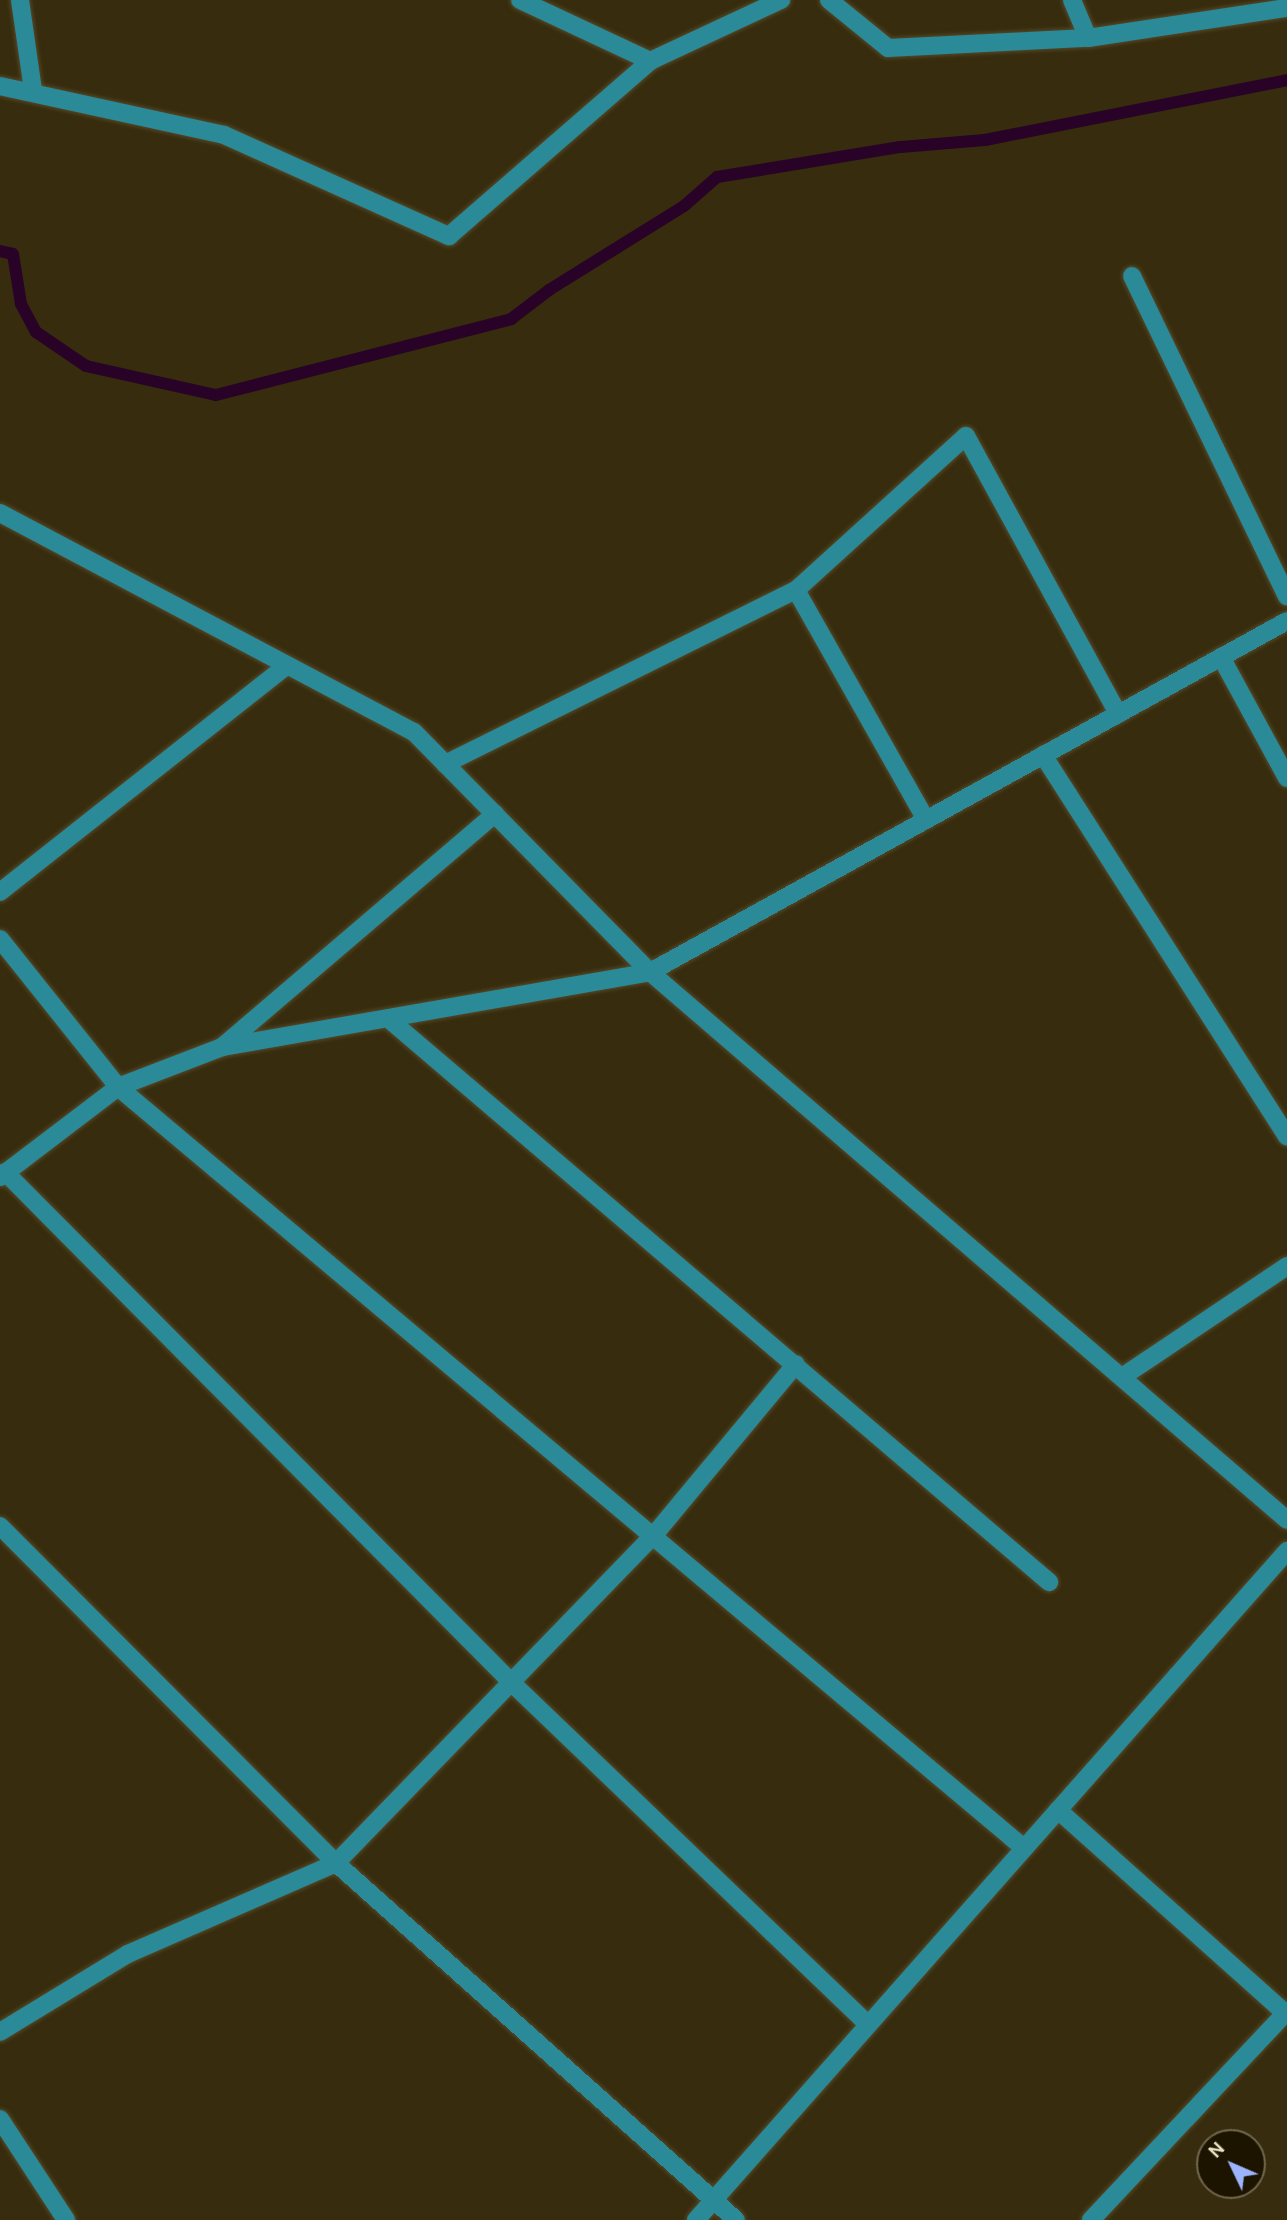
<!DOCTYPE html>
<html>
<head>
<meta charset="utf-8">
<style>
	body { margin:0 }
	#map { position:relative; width:1287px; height:2220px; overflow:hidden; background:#372c0d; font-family:Overpass,sans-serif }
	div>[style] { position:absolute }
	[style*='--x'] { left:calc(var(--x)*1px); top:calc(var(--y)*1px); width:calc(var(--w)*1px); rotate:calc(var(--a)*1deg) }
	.stream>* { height:12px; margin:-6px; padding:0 6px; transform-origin:6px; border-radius:6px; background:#280327 }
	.roads { filter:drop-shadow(0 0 2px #54492a) drop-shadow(0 0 2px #54492a) }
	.minor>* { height:18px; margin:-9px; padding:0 9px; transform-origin:9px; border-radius:9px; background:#2a8a98 }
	span { translate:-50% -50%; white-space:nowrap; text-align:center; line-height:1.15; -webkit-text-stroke:6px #1d1400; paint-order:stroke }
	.north { position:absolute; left:1196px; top:2129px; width:70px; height:70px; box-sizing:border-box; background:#1d1400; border:2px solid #70664e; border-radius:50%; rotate:314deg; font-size:19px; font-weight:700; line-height:28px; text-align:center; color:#ede2c4 }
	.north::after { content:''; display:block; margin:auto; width:24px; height:32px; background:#9cb4fd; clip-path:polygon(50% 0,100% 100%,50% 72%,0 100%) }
</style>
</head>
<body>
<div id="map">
	<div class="stream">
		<div style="--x:0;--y:251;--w:13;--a:13"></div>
		<div style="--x:13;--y:254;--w:51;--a:80.9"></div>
		<div style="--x:21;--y:304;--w:32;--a:62"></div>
		<div style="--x:36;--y:332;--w:60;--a:34.2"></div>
		<div style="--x:86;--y:366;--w:133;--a:12.6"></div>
		<div style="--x:216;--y:395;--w:305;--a:-14.4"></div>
		<div style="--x:511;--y:319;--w:48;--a:-37.3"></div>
		<div style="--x:549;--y:290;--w:159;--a:-31.9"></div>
		<div style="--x:684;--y:206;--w:44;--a:-41.3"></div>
		<div style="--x:717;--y:177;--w:186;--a:-9.3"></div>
		<div style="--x:901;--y:147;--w:84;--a:-4.8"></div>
		<div style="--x:985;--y:140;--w:308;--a:-11.2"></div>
	</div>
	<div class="roads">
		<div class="minor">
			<div style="--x:20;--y:0;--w:91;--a:81.8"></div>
			<div style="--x:520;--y:0;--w:144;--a:25.1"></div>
			<div style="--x:829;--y:0;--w:76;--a:39.1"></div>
			<div style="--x:888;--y:48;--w:200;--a:-2.9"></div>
			<div style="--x:1088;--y:38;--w:201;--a:-8.6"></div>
			<div style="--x:1072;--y:0;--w:41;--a:67.2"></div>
			<div style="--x:0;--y:86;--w:229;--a:12.3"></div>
			<div style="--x:224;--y:135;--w:247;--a:24.2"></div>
			<div style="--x:449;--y:236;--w:267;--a:-41"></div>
			<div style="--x:650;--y:61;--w:145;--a:-25"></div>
			<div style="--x:1132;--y:276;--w:356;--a:64.2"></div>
			<div style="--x:0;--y:513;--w:468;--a:27.9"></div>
			<div style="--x:414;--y:732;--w:337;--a:45.5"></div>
			<div style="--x:650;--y:972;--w:840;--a:40.7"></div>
			<div style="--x:796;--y:590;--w:262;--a:60.5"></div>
			<div style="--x:1221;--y:657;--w:138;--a:61.4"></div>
			<div style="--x:1043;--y:755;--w:453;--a:57.4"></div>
			<div style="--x:445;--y:764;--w:392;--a:-26.4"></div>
			<div style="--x:796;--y:590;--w:229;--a:-42.2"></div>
			<div style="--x:966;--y:436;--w:317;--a:61.3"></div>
			<div style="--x:0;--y:892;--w:366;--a:-38.3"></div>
			<div style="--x:0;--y:939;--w:189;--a:51.4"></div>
			<div style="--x:118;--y:1087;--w:1183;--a:40.03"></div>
			<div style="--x:391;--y:1021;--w:865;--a:40.45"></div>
			<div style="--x:222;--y:1047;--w:359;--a:-40.5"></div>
			<div style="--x:5;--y:1172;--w:721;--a:45.22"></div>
			<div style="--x:513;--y:1684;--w:492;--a:43.8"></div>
			<div style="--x:0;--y:1177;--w:148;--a:-37.3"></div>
			<div style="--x:118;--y:1087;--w:111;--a:-21"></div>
			<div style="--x:222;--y:1047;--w:435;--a:-9.9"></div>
			<div style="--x:650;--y:972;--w:727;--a:-28.86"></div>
			<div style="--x:1122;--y:1377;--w:199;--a:-33.9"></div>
			<div style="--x:0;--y:1526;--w:476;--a:45.1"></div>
			<div style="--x:336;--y:1863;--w:536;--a:41.75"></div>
			<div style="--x:1058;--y:1810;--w:305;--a:41.8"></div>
			<div style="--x:0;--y:2032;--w:150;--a:-31.4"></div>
			<div style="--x:128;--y:1954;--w:227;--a:-23.6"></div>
			<div style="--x:336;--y:1863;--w:457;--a:-45.9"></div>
			<div style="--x:654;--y:1535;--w:222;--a:-50.3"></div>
			<div style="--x:0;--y:2119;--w:121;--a:56.8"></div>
			<div style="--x:696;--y:2220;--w:893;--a:-48.54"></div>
			<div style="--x:1091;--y:2220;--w:287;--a:-46.8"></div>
		</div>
	</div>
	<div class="north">N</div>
</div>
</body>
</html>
